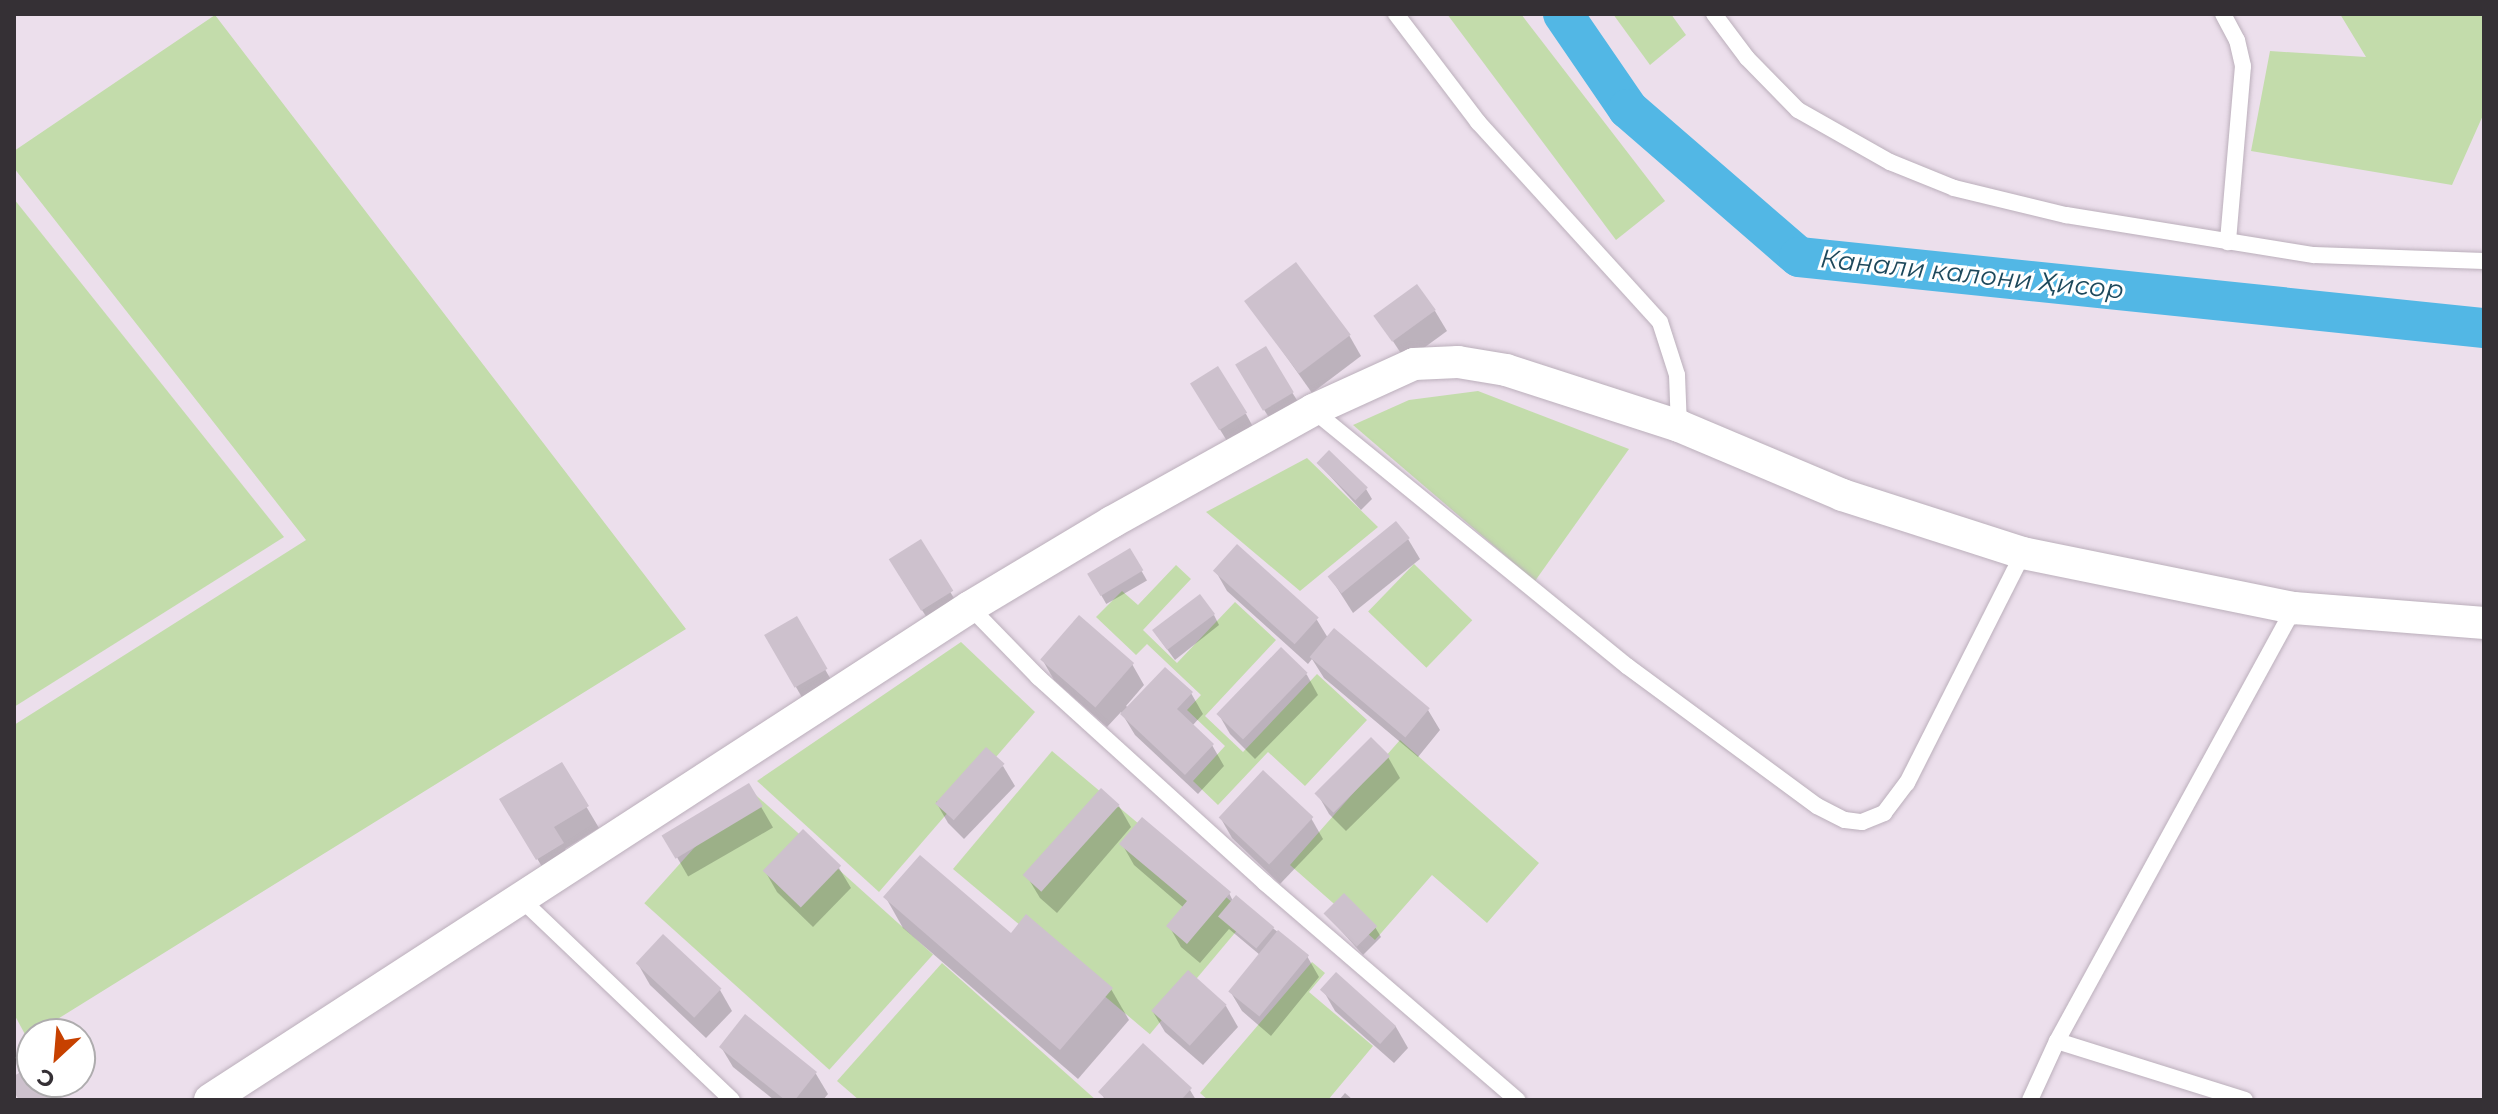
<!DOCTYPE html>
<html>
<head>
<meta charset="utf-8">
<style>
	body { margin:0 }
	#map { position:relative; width:2498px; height:1114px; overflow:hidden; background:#ecdfec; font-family:Montserrat,sans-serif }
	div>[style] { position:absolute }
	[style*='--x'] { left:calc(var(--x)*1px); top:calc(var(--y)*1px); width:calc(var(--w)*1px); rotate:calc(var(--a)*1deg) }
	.green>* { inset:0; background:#c3dcab; transform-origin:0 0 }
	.shadow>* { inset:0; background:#0003; transform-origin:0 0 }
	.canal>* { height:40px; margin:-20px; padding:0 20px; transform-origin:20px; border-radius:20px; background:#52b7e5 }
	.building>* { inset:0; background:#cdc1cd; transform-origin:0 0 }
	.roads { filter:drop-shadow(0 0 2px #bbafbb) drop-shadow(0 0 2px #bbafbb) }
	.lane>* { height:16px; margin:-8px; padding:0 8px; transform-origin:8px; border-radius:8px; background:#fff }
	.street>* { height:32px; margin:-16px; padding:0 16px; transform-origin:16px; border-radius:16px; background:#fff }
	span { translate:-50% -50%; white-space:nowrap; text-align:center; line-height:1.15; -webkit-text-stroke:6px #fff; paint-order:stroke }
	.water-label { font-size:26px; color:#1e495c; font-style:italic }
	.frame { position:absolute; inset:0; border:16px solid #353035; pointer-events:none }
	.north { position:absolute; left:16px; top:1018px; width:80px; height:80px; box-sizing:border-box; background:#fff; border:2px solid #aeacae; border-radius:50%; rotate:206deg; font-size:22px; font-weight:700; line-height:32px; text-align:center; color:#353035 }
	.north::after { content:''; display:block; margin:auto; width:28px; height:36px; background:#c74100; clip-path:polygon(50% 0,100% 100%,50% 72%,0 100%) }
</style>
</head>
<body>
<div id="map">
	<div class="green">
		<div style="clip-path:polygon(1447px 14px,1521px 14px,1665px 201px,1616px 240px)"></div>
		<div style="clip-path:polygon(1613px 14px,1671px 14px,1686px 35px,1650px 65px)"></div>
		<div style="clip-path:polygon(2340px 14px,2484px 14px,2484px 113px,2452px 185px,2251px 151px,2270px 51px,2366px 57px)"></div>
		<div style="clip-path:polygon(215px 15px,686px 629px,27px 1038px,14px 1014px,14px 725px,306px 540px,14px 168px,14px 151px)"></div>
		<div style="clip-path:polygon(14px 199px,284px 537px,14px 707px)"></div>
		<div style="clip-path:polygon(1478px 391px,1629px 449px,1535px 581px,1353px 425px,1409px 400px)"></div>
		<div style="clip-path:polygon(1307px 458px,1378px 527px,1300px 591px,1206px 512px)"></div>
		<div style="left:1414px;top:564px;width:81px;height:66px;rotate:44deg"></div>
		<div style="clip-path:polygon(1176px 565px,1191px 579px,1143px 630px,1177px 663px,1235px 602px,1276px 640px,1205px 716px,1243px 752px,1317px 674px,1367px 720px,1305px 786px,1268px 752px,1218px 805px,1193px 781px,1225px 746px,1187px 710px,1201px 695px,1147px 644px,1136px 655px,1096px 617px,1122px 591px,1138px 605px)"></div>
		<div style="clip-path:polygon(961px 642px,1035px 712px,879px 892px,757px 781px)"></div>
		<div style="clip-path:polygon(1400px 740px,1539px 863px,1487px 923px,1432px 875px,1375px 940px,1290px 865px)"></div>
		<div style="left:1052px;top:751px;width:257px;height:154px;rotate:40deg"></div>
		<div style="left:748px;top:788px;width:249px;height:155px;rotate:42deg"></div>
		<div style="clip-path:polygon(1312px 962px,1325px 973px,1309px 992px,1373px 1046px,1328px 1100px,1208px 1100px,1200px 1093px)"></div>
		<div style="clip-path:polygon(942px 963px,1096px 1100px,859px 1100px,837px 1081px)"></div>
	</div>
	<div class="shadow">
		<div style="clip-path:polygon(1247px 301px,1349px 335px,1361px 356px,1312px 393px)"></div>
		<div style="clip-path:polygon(1435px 311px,1447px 331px,1406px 361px,1377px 317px)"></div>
		<div style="clip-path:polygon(1265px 349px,1305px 413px,1277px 430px,1249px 386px)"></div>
		<div style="clip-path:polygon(1204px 404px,1246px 414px,1257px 434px,1232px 449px)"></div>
		<div style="clip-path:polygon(1318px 463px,1366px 489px,1372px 499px,1361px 510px)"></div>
		<div style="clip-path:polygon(1408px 539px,1420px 559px,1353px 613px,1330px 577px)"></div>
		<div style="clip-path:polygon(920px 542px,963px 613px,935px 630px,903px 581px)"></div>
		<div style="left:1130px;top:551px;width:34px;height:47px;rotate:60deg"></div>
		<div style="clip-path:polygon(1215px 570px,1317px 620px,1328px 638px,1428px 710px,1440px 730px,1418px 757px,1324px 678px,1312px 659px,1308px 664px,1227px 591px)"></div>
		<div style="clip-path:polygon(1214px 615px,1219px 625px,1175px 660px,1155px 633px)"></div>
		<div style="left:796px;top:619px;width:83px;height:34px;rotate:60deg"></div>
		<div style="clip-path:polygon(1281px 650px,1307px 675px,1318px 695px,1255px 759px,1230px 734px,1218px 713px)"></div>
		<div style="clip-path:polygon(1042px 659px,1132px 664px,1144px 685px,1126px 706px,1129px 708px,1191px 693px,1203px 714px,1192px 726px,1212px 745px,1224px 766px,1198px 794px,1135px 735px,1121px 712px,1107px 727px,1054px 680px)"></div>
		<div style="clip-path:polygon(1388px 757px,1400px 778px,1346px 831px,1329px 814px,1317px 793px)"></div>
		<div style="clip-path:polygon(561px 764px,599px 828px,565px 849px,574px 865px,550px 880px,514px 820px)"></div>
		<div style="clip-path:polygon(1003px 766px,1015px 786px,964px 839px,948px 823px,936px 802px)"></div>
		<div style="left:749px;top:786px;width:48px;height:98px;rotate:60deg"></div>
		<div style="clip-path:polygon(1119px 806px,1131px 827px,1057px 913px,1040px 898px,1028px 878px)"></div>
		<div style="clip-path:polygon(1220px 817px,1311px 818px,1323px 839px,1280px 884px,1232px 838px)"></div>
		<div style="clip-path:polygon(1122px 844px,1229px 893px,1233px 901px,1236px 898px,1307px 956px,1319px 977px,1271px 1036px,1242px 1011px,1230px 991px,1260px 955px,1229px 929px,1200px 963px,1181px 947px,1169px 926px,1184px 908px,1134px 865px)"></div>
		<div style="clip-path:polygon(839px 868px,851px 888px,813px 927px,777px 892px,765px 871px)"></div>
		<div style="clip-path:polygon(886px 898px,1011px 936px,1111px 989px,1129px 1020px,1078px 1079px,903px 928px)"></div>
		<div style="clip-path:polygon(1326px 914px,1375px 927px,1381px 937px,1363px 955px)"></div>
		<div style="clip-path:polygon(638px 964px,720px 990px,732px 1011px,706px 1038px,650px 985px)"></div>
		<div style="clip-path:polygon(1336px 975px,1396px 1027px,1408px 1048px,1394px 1063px,1335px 1011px,1323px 990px)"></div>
		<div style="clip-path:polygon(1226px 1006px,1238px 1027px,1203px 1065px,1165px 1032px,1153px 1012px)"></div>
		<div style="clip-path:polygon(745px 1017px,816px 1074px,828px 1094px,823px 1100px,774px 1100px,733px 1067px,721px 1047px)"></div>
		<div style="clip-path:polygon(1190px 1090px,1196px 1100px,1105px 1100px,1101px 1092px)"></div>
		<div style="clip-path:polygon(1345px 1093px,1353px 1100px,1339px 1100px)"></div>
	</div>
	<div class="canal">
		<div style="--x:1563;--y:14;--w:115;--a:55.6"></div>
		<div style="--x:1628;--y:109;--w:226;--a:40.9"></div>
		<div style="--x:1799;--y:257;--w:689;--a:5.92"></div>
	</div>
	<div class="building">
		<div style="left:1296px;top:262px;width:91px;height:65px;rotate:53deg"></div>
		<div style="left:1417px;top:284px;width:32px;height:54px;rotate:54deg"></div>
		<div style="left:1266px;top:346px;width:54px;height:36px;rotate:59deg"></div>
		<div style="left:1218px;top:366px;width:55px;height:33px;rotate:58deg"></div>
		<div style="left:1329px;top:450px;width:54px;height:18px;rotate:44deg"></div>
		<div style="left:1396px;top:521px;width:22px;height:88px;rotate:51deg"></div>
		<div style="left:921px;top:539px;width:61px;height:38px;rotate:58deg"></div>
		<div style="left:1237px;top:544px;width:110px;height:36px;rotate:42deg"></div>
		<div style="left:1130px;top:548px;width:26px;height:50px;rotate:59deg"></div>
		<div style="left:1200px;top:594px;width:25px;height:60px;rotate:53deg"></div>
		<div style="left:1079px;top:615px;width:73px;height:59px;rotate:41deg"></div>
		<div style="left:797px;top:616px;width:61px;height:38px;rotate:60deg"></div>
		<div style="left:1334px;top:628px;width:125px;height:38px;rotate:40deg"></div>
		<div style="left:1281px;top:647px;width:37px;height:93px;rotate:44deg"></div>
		<div style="clip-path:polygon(1165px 667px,1193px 692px,1177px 709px,1214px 744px,1185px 775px,1120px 714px)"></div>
		<div style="left:1371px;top:737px;width:27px;height:80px;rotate:45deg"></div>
		<div style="left:986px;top:747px;width:25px;height:76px;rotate:42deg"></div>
		<div style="clip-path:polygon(562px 762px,589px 806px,554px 827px,564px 843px,536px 860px,499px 799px)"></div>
		<div style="left:1263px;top:770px;width:69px;height:65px;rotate:43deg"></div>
		<div style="left:749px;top:783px;width:27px;height:102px;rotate:59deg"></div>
		<div style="left:1101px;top:788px;width:25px;height:117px;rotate:42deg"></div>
		<div style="clip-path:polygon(1142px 817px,1231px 892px,1187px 944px,1166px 926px,1187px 901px,1119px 844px)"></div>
		<div style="left:803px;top:829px;width:53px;height:58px;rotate:44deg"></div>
		<div style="clip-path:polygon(920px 855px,1011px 933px,1026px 914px,1113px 988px,1060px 1050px,883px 897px)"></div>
		<div style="left:1344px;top:893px;width:47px;height:29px;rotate:45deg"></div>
		<div style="left:1236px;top:895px;width:50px;height:28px;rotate:40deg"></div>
		<div style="left:1278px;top:930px;width:40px;height:79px;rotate:39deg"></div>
		<div style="left:663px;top:934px;width:80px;height:40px;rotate:43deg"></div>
		<div style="left:1188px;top:970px;width:52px;height:55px;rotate:42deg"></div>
		<div style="left:1336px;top:972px;width:81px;height:24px;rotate:42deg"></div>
		<div style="clip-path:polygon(745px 1014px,817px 1072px,795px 1100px,785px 1100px,719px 1047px)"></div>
		<div style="clip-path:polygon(1143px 1043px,1192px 1088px,1181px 1100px,1107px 1100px,1098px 1092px)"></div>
		<div style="clip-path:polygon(32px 1065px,32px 1082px,52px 1082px,63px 1100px,19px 1100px,14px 1092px,14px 1076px)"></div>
	</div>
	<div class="roads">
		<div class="lane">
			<div style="--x:1396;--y:14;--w:136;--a:52.8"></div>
			<div style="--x:1478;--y:122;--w:270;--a:47.7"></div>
			<div style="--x:1660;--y:322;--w:56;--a:72.2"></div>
			<div style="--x:1677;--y:375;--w:51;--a:87.8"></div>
			<div style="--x:1714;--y:14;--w:55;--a:53.1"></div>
			<div style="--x:1747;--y:58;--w:73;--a:45.6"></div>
			<div style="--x:1798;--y:110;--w:106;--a:29.5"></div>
			<div style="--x:1890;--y:162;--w:69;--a:22.1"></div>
			<div style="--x:1954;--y:188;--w:115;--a:13.6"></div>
			<div style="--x:2066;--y:215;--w:251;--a:9.2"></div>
			<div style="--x:2314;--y:255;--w:170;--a:2"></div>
			<div style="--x:2223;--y:14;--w:30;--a:62"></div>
			<div style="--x:2237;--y:40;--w:27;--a:77"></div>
			<div style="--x:2243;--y:66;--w:177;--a:94.9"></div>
			<div style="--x:1313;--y:410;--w:405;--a:39.2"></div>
			<div style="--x:1627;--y:666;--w:236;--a:36.4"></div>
			<div style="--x:1817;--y:806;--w:31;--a:27"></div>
			<div style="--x:1845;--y:820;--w:17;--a:7"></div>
			<div style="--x:1862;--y:822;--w:24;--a:-22"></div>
			<div style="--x:1884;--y:813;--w:38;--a:-53"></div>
			<div style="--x:1907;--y:783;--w:258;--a:-63.2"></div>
			<div style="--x:970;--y:607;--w:98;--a:45.8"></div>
			<div style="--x:1038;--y:677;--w:307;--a:42.2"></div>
			<div style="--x:1265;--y:883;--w:333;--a:40.7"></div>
			<div style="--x:521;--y:899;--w:291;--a:43.6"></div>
			<div style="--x:2057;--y:1041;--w:197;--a:17.4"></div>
			<div style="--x:2030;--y:1100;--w:65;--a:-65.4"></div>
			<div style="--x:2057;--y:1041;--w:494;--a:-61.3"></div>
		</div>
		<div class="street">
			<div style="--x:210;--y:1100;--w:906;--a:-32.97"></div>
			<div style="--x:970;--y:607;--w:165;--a:-30.9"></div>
			<div style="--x:1112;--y:522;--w:230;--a:-29.1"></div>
			<div style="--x:1313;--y:410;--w:111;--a:-24.5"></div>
			<div style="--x:1414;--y:364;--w:44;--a:-2.6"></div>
			<div style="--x:1458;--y:362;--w:49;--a:9.5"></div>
			<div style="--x:1506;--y:370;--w:182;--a:17.9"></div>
			<div style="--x:1679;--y:426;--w:177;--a:22.9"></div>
			<div style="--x:1842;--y:495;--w:190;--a:17.8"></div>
			<div style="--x:2023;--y:553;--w:277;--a:11.5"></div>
			<div style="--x:2294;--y:608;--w:191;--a:4.5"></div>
		</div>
	</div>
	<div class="water-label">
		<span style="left:1972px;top:275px;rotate:6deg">Канали калони Ҳисор</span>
	</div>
	<div class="frame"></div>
	<div class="north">С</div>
</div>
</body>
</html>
